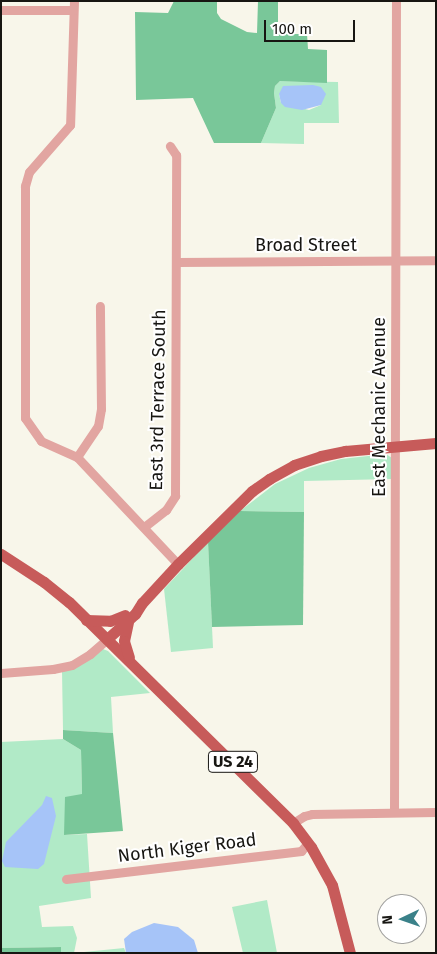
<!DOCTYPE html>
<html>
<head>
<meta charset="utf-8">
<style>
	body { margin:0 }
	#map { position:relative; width:437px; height:954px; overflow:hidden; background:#f8f6ea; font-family:"Fira Sans",sans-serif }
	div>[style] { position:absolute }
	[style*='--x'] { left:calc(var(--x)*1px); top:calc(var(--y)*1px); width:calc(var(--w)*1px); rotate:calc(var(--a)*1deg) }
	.green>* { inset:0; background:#b1eac7 }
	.forest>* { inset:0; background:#79c799 }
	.water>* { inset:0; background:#a6c4f8 }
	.minor>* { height:9px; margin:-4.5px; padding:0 4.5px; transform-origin:4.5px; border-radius:4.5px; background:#e2a5a1 }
	.major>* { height:11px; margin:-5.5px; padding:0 5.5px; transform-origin:5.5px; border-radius:5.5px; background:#c75b5a }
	span { translate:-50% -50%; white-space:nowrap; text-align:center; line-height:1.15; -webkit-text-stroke:4px #fff; paint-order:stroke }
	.shield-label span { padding:1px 4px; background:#fff; border:1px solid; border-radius:4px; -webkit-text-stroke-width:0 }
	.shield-label { font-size:16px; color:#171612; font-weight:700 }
	.street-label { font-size:18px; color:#171612 }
	.frame { position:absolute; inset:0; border:2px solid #171612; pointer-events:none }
	.north { position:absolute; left:377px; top:894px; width:50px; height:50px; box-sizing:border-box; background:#fff; border:1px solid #a2a2a0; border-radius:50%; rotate:267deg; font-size:14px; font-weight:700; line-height:20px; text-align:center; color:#171612 }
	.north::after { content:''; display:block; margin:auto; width:18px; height:22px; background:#3a8189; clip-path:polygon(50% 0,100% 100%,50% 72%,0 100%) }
	.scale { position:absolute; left:264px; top:20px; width:91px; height:22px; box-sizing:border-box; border:2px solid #171612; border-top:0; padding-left:6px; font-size:15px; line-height:18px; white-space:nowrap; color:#171612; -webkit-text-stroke:4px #fff; paint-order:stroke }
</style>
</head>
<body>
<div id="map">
	<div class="green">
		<div style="clip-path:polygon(evenodd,280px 81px,338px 82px,339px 123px,304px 123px,304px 144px,261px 143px,276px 108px,274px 93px,275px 86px,280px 81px,279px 94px,321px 105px,309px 110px,281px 103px,279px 94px)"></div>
		<div style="clip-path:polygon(386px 454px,392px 458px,393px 479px,304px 481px,304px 512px,240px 511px,275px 484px,309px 468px,341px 459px)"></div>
		<div style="clip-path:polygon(208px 542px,213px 648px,171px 652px,164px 589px)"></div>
		<div style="clip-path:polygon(103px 649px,108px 651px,150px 693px,111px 697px,113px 733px,63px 730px,62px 671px)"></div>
		<div style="clip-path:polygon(63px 739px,81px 750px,82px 795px,64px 835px,87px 834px,91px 898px,39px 906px,42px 927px,73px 926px,77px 938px,74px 953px,124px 948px,126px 953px,61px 953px,61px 947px,1px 948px,1px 742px)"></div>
		<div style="clip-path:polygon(267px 900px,277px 953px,243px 953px,232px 907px)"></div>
	</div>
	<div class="forest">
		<div style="clip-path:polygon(174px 1px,217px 1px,217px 13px,221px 19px,247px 32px,257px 33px,258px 1px,278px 1px,278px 34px,307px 34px,308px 49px,327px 50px,327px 83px,280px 81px,275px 86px,274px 93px,276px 108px,261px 143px,214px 143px,193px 98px,136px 100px,135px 12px,168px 13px)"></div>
		<div style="clip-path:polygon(240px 511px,304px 512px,303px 625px,212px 627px,208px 542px)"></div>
		<div style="clip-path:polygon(63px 730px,113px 733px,123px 831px,64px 835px,65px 797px,82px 794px,81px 750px,63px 739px)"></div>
		<div style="clip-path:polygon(61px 947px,61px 953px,1px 953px,1px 948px)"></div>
	</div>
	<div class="water">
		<div style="clip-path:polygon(313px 85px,321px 87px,326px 94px,321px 105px,302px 110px,285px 107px,281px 103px,279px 94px,283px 86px)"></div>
		<div style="clip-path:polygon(46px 796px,52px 798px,56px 816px,44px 864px,38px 869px,5px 867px,2px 861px,6px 842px,42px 805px)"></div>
		<div style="clip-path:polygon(154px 923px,178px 927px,194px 940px,198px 953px,126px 953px,124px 939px,132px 932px)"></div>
	</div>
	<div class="minor">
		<div style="--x:74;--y:1;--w:124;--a:91.8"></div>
		<div style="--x:70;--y:125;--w:62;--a:131.1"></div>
		<div style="--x:29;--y:172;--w:15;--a:106"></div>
		<div style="--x:25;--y:186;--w:232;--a:90"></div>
		<div style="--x:25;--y:418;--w:28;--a:55"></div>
		<div style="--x:41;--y:441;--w:39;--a:24"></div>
		<div style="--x:77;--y:457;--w:147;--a:46.7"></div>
		<div style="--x:1;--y:10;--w:72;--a:0"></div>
		<div style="--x:177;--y:262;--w:259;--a:-0.4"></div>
		<div style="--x:77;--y:457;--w:37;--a:-56"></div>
		<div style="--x:98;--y:426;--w:17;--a:-80"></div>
		<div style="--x:101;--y:409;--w:103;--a:-90.6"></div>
		<div style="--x:144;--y:527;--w:28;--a:-38"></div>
		<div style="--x:166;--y:510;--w:17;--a:-57"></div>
		<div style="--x:175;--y:496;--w:341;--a:-89.8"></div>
		<div style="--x:176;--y:155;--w:11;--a:-124"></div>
		<div style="--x:1;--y:673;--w:52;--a:-4.4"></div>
		<div style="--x:53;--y:669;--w:19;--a:-12"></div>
		<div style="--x:72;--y:665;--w:21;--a:-31"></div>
		<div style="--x:90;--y:654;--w:23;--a:-41"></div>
		<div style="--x:394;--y:812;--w:811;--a:-89.86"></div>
		<div style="--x:293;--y:823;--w:13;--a:-32"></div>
		<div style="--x:304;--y:816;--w:8;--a:-14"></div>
		<div style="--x:312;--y:814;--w:124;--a:-0.9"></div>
		<div style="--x:66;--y:879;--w:237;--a:-6.8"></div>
		<div style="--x:301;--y:851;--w:11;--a:-49"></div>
	</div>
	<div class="major">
		<div style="--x:1;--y:554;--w:51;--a:33.1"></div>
		<div style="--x:44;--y:582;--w:32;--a:39"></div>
		<div style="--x:69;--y:602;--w:315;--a:44.6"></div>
		<div style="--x:293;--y:823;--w:30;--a:53"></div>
		<div style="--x:311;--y:847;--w:43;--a:61.1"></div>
		<div style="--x:332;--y:885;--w:70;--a:75.2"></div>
		<div style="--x:86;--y:620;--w:24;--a:2"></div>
		<div style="--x:110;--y:621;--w:16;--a:-22"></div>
		<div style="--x:128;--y:622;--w:19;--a:102"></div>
		<div style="--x:124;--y:641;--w:17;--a:73"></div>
		<div style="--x:107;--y:639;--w:38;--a:-42"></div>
		<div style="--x:135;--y:614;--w:13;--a:-58"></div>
		<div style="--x:142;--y:603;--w:53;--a:-47.3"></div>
		<div style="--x:178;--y:564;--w:104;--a:-44.6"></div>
		<div style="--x:252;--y:491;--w:21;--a:-35"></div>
		<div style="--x:269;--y:479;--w:29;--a:-29"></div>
		<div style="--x:294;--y:465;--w:28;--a:-18"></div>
		<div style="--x:321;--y:456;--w:25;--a:-12"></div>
		<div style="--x:345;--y:451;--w:91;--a:-5"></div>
	</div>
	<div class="shield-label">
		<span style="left:233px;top:762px">US 24</span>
	</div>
	<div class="street-label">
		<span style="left:306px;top:245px">Broad Street</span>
		<span style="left:158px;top:400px;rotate:-89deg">East 3rd Terrace South</span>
		<span style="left:379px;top:407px;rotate:-90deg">East Mechanic Avenue</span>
		<span style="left:187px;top:848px;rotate:-7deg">North Kiger Road</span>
	</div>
	<div class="frame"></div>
	<div class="north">N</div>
	<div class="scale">100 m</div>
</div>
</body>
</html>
